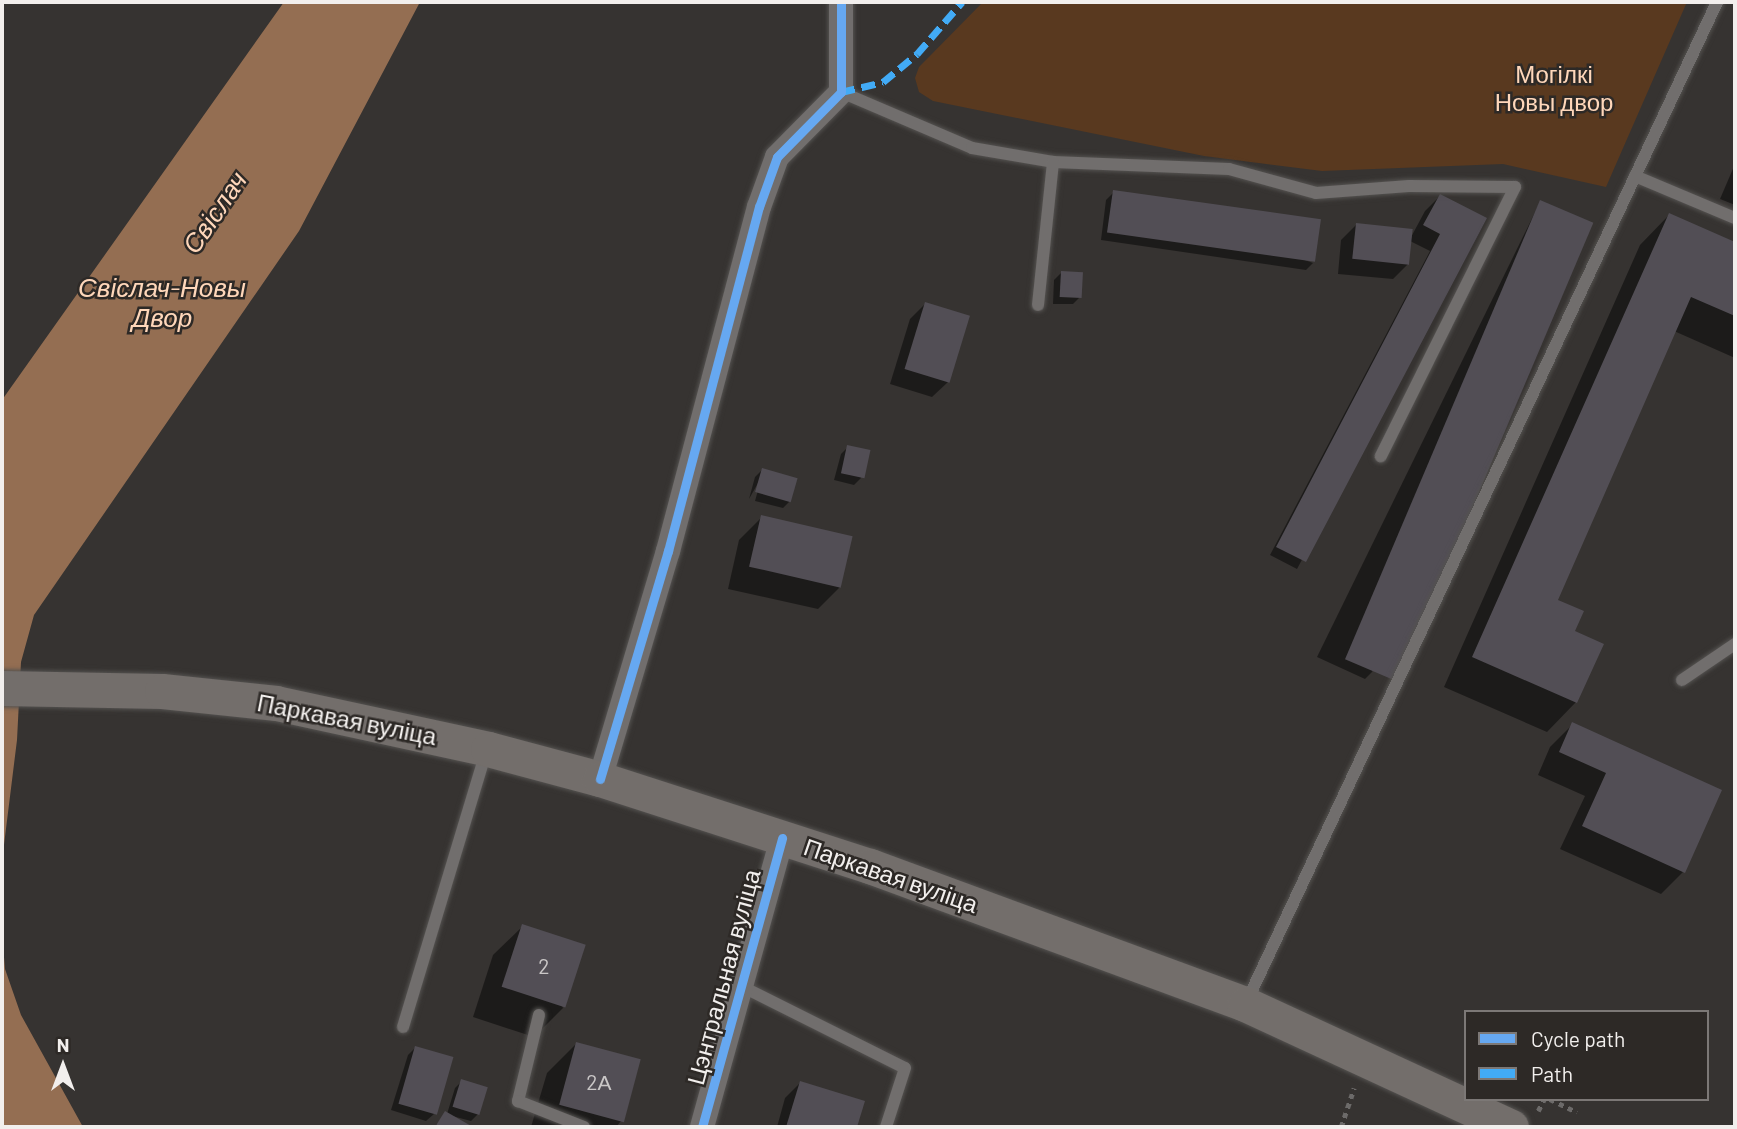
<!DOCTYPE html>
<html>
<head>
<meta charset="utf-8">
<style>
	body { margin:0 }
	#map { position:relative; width:1737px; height:1129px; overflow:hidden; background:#363331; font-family:Barlow,sans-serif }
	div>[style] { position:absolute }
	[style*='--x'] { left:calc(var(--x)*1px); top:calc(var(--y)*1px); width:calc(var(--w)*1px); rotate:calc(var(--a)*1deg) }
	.green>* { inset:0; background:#59391f }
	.water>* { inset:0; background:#946e52 }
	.shadow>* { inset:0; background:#0007 }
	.building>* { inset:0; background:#524e55; transform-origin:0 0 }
	.path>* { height:4.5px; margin-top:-2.25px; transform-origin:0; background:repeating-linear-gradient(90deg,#6c6a69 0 5px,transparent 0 10px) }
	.roads { filter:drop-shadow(0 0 2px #545250) drop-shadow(0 0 2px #545250) }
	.lane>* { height:12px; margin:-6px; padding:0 6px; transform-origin:6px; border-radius:6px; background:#716e6d }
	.street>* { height:24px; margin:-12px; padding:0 12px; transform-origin:12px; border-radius:12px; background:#716e6d }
	.secondary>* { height:35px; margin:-17.5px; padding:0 17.5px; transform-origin:17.5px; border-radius:17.5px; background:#736e6b }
	.quiet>* { height:7px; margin-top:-3.5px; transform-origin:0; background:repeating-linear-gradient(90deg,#42abf6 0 14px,transparent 0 21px) }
	.cycleway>* { height:9px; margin:-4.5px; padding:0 4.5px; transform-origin:4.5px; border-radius:4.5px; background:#66a8f1 }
	span { translate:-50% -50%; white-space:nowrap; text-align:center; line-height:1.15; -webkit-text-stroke:5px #2d2926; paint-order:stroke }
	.number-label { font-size:21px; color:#cac7c7 }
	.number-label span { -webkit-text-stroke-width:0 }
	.park-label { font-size:24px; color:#ffd7ba }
	.street-label { font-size:24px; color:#f2efed }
	.water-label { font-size:26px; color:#ffd7ba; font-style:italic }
	.frame { position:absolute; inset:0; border:4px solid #f2efed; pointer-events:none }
	.legend { position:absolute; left:1464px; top:1010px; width:245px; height:91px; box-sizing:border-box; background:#2d2926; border:2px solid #7c7876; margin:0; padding:9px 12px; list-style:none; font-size:21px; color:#f2efed }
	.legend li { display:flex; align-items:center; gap:14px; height:35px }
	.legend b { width:35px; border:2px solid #7c7876 }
	.north { position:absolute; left:28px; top:1031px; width:70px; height:70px; -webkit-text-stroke:5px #2d2926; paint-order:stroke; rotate:0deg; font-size:19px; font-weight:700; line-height:28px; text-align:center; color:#f2efed }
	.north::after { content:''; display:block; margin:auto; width:24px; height:32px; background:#f2efed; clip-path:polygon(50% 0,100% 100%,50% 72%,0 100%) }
</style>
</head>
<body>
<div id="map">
	<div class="green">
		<div style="clip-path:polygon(983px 2px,1687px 2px,1606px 187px,1503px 164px,1322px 171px,1204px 156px,933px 101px,919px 92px,915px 78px,919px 67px)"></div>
	</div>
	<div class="water">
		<div style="clip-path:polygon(284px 2px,420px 2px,299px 231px,34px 615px,21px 662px,17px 740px,2px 861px,2px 400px)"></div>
		<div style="clip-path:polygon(2px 933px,5px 969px,21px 1015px,83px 1127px,2px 1127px)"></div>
	</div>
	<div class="shadow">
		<div style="clip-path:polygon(1735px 164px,1735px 205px,1720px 199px)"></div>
		<div style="clip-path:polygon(1114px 192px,1313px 263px,1306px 270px,1101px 240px,1106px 200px)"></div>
		<div style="clip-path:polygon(1440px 196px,1485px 219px,1297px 569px,1270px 555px,1430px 251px,1410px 241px,1408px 264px,1393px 279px,1338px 274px,1341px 240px,1356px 225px,1410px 239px,1425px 211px)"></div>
		<div style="clip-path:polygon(1540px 202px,1372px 672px,1365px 679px,1317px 657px)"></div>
		<div style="clip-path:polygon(1669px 215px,1735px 244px,1735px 358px,1674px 331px,1555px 600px,1573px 632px,1576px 702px,1547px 732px,1444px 687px,1640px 245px)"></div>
		<div style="clip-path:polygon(1061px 273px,1080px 297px,1073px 304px,1053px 304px,1054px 280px)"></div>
		<div style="clip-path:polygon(925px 304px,948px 382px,932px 397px,890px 384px,910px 319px)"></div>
		<div style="clip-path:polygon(848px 447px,861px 478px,854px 485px,834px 480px,841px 454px)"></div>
		<div style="clip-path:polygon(762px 470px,790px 501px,783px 508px,755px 501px,762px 476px,749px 499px,755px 477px)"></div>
		<div style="clip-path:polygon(762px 517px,841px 586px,818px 609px,728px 589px,739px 540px)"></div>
		<div style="clip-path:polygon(1572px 725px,1683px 872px,1661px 894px,1560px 849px,1585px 796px,1538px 775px,1550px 747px)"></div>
		<div style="clip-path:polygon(523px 926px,563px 1008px,534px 1037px,473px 1017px,493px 955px)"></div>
		<div style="clip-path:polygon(576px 1044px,621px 1121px,616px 1127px,531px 1127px,547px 1073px)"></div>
		<div style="clip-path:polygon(415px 1048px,434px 1114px,426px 1121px,391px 1110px,408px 1055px)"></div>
		<div style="clip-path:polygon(462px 1081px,478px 1114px,471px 1121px,452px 1116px,469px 1127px,434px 1127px,447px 1114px,455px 1088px)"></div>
		<div style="clip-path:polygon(800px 1083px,863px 1102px,855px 1127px,777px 1127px,785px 1098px)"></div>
	</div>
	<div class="building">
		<div style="left:1113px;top:190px;width:210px;height:43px;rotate:8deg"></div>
		<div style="clip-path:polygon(1440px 194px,1487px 218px,1306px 562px,1276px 547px,1440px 234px,1423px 225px)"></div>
		<div style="left:1540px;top:200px;width:58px;height:499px;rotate:23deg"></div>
		<div style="clip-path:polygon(1669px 213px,1735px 242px,1735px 316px,1691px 297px,1558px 600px,1584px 611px,1575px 631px,1604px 644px,1577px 703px,1472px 657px)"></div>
		<div style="left:1356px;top:223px;width:57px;height:36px;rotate:6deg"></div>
		<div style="left:1061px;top:271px;width:22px;height:26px;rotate:3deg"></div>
		<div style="left:925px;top:302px;width:47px;height:70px;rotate:17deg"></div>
		<div style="left:847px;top:445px;width:24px;height:29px;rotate:12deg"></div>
		<div style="left:762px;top:468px;width:37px;height:25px;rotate:16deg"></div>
		<div style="left:761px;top:515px;width:94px;height:53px;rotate:13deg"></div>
		<div style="clip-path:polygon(1572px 722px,1722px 790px,1685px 873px,1582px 826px,1606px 773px,1559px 752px)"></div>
		<div style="left:522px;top:924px;width:67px;height:66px;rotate:18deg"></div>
		<div style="left:576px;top:1042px;width:67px;height:65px;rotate:15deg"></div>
		<div style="left:415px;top:1046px;width:40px;height:60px;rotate:16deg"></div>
		<div style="left:461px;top:1079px;width:28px;height:29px;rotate:17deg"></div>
		<div style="clip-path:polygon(800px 1081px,865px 1101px,857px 1127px,786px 1127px)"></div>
		<div style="clip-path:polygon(445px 1111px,473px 1127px,435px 1127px)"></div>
	</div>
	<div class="path">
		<div style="--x:1550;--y:1099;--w:30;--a:26"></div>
		<div style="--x:1538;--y:1111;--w:13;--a:-63"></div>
		<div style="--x:1341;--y:1127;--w:41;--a:-71.6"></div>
	</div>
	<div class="roads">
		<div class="lane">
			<div style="--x:841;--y:92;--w:142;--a:23.1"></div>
			<div style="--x:972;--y:148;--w:82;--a:9.8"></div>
			<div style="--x:1053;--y:162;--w:176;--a:2.3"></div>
			<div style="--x:1229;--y:169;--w:90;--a:15.4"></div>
			<div style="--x:1316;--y:193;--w:93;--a:-4.3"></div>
			<div style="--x:1409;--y:186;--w:106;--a:0.5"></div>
			<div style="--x:1515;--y:187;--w:301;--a:116.5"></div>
			<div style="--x:1635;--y:176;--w:108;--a:22.8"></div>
			<div style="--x:1038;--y:305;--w:144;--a:-84"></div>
			<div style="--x:1682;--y:680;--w:64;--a:-34.2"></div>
			<div style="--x:741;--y:986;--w:183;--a:26.6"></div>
			<div style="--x:905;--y:1068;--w:62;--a:107.9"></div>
			<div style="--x:1247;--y:1001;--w:1104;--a:-64.8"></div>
			<div style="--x:539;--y:1015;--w:89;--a:103.7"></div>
			<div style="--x:518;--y:1101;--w:71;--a:21.5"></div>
			<div style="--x:403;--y:1027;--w:287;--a:-73.2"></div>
		</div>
		<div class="street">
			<div style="--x:600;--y:779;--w:238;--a:-73.4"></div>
			<div style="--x:668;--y:551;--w:356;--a:-75.2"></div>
			<div style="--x:759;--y:207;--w:53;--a:-70.2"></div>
			<div style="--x:777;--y:157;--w:91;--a:-45.4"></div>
			<div style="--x:841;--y:92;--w:90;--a:-90"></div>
			<div style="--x:702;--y:1127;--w:300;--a:-74.5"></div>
		</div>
		<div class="secondary">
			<div style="--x:2;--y:688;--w:160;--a:1.1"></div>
			<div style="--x:162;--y:691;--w:115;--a:6"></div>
			<div style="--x:276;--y:703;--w:217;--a:12.2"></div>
			<div style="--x:488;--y:749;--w:116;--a:15"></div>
			<div style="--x:600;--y:779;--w:284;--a:17.9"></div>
			<div style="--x:870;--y:866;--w:400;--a:20.2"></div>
			<div style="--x:1245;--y:1004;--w:293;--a:24.8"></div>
		</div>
	</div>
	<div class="quiet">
		<div style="--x:841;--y:92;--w:43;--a:-13.4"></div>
		<div style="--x:883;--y:82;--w:44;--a:-39.5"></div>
		<div style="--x:917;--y:54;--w:69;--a:-49.1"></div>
	</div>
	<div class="cycleway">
		<div style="--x:600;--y:779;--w:238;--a:-73.4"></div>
		<div style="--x:668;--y:551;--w:356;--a:-75.2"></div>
		<div style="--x:759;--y:207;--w:53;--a:-70.2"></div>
		<div style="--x:777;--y:157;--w:91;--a:-45.4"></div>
		<div style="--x:841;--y:92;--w:90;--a:-90"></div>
		<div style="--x:702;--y:1127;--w:300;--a:-74.5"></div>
	</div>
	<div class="number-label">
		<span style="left:544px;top:966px">2</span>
		<span style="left:599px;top:1082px">2А</span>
	</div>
	<div class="park-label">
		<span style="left:1554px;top:88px">Могілкі<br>Новы двор</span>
	</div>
	<div class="street-label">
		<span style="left:347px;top:719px;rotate:11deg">Паркавая вуліца</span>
		<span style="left:891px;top:875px;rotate:19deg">Паркавая вуліца</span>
		<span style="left:723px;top:977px;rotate:-75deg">Цэнтральная вуліца</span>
	</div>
	<div class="water-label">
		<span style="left:214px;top:212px;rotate:-56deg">Свіслач</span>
		<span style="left:162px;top:302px">Свіслач-Новы<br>Двор</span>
	</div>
	<div class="frame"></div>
	<ul class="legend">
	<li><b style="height:9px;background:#66a8f1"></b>Cycle path</li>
	<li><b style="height:9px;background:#42abf6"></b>Path</li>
	</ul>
	<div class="north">N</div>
</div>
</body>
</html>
